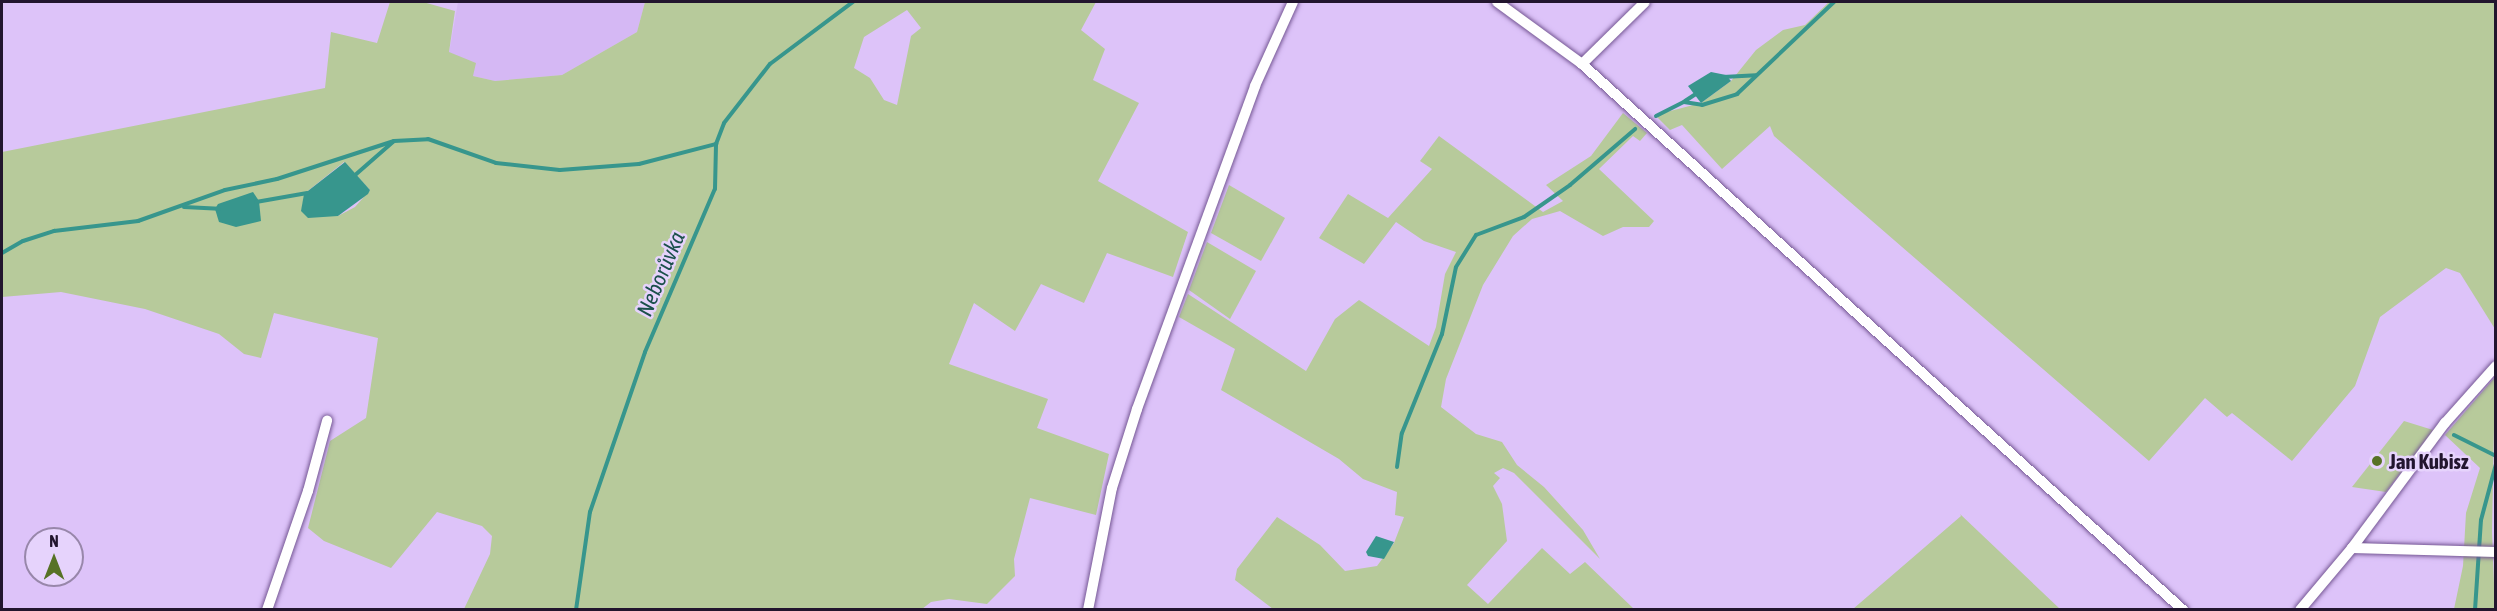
<!DOCTYPE html>
<html>
<head>
<meta charset="utf-8">
<style>
	body { margin:0 }
	#map { position:relative; width:2497px; height:611px; overflow:hidden; background:#ddc3f9; font-family:"Asap Condensed",sans-serif }
	div>[style] { position:absolute }
	[style*='--x'] { left:calc(var(--x)*1px); top:calc(var(--y)*1px); width:calc(var(--w)*1px); rotate:calc(var(--a)*1deg) }
	.built>* { inset:0; background:#d5b8f4 }
	.green>* { inset:0; background:#b7ca9b }
	.water>* { inset:0; background:#37968d }
	.stream>* { height:4px; margin:-2px; padding:0 2px; transform-origin:2px; border-radius:2px; background:#37968d }
	.roads { filter:drop-shadow(0 0 2px #755794) drop-shadow(0 0 2px #755794) }
	.minor>* { height:10px; margin:-5px; padding:0 5px; transform-origin:5px; border-radius:5px; background:#fff }
	.dots>* { width:16px; height:16px; translate:-50% -50%; box-sizing:border-box; border:3px solid #e6d3fc; border-radius:50% }
	span { translate:-50% -50%; white-space:nowrap; text-align:center; line-height:1.15; -webkit-text-stroke:5px #e6d3fc; paint-order:stroke }
	.poi-label { font-size:21px; color:#22152e; font-weight:700 }
	.left { translate:0 -50%; text-align:left }
	.water-label { font-size:22px; color:#1b504b; font-style:italic }
	.frame { position:absolute; inset:0; border:3px solid #22152e; pointer-events:none }
	.north { position:absolute; left:24px; top:527px; width:60px; height:60px; box-sizing:border-box; background:#e6d3fc; border:2px solid #9887aa; border-radius:50%; rotate:0deg; font-size:16px; font-weight:700; line-height:24px; text-align:center; color:#22152e }
	.north::after { content:''; display:block; margin:auto; width:21px; height:27px; background:#577225; clip-path:polygon(50% 0,100% 100%,50% 72%,0 100%) }
</style>
</head>
<body>
<div id="map">
	<div class="built">
		<div style="clip-path:polygon(458px 2px,645px 2px,637px 32px,562px 75px,495px 81px,473px 76px,449px 53px)"></div>
	</div>
	<div class="green">
		<div style="clip-path:polygon(evenodd,390px 2px,423px 2px,455px 11px,449px 52px,476px 63px,473px 76px,495px 81px,562px 75px,637px 32px,645px 2px,1096px 2px,1081px 30px,1105px 49px,1093px 80px,1139px 103px,1098px 181px,1188px 232px,1173px 277px,1107px 253px,1084px 303px,1041px 284px,1015px 331px,974px 303px,949px 364px,1048px 399px,1037px 428px,1109px 454px,1096px 515px,1030px 498px,1014px 559px,1015px 576px,987px 604px,949px 599px,931px 602px,922px 609px,464px 609px,490px 554px,492px 536px,482px 526px,437px 512px,391px 568px,324px 541px,308px 528px,330px 441px,366px 418px,378px 338px,274px 313px,261px 358px,244px 354px,219px 334px,145px 309px,61px 292px,2px 297px,2px 152px,325px 88px,331px 32px,377px 43px,390px 2px,907px 10px,921px 28px,911px 36px,897px 105px,884px 100px,870px 78px,854px 68px,864px 37px,907px 10px,390px 2px,344px 162px,370px 190px,355px 207px,338px 216px,304px 194px,344px 162px)"></div>
		<div style="clip-path:polygon(1829px 2px,2495px 2px,2495px 329px,2460px 273px,2446px 268px,2380px 317px,2355px 386px,2292px 461px,2232px 413px,2227px 417px,2205px 398px,2149px 461px,1774px 136px,1770px 126px,1722px 169px,1682px 125px,1670px 130px,1655px 115px,1701px 103px,1731px 81px,1756px 50px,1783px 30px,1805px 25px)"></div>
		<div style="clip-path:polygon(1623px 113px,1647px 133px,1640px 141px,1633px 136px,1599px 169px,1654px 221px,1649px 227px,1623px 227px,1603px 236px,1560px 211px,1532px 219px,1513px 236px,1483px 285px,1446px 379px,1441px 407px,1476px 434px,1502px 442px,1517px 465px,1544px 487px,1583px 530px,1600px 559px,1514px 473px,1503px 468px,1494px 473px,1500px 478px,1493px 486px,1502px 504px,1507px 541px,1467px 585px,1488px 604px,1542px 548px,1570px 574px,1585px 562px,1634px 609px,1273px 609px,1235px 580px,1237px 569px,1277px 517px,1320px 545px,1345px 571px,1377px 566px,1394px 543px,1404px 517px,1395px 515px,1397px 492px,1363px 479px,1339px 459px,1221px 390px,1235px 349px,1179px 317px,1188px 294px,1306px 371px,1335px 319px,1359px 300px,1429px 346px,1436px 327px,1445px 274px,1456px 252px,1424px 241px,1396px 222px,1364px 264px,1319px 238px,1348px 194px,1388px 218px,1432px 169px,1420px 161px,1439px 136px,1543px 212px,1563px 201px,1546px 185px,1591px 156px)"></div>
		<div style="clip-path:polygon(1229px 185px,1285px 218px,1261px 261px,1211px 233px)"></div>
		<div style="clip-path:polygon(1207px 242px,1256px 271px,1230px 319px,1189px 290px)"></div>
		<div style="clip-path:polygon(2495px 377px,2492px 532px,2495px 609px,2454px 609px,2463px 566px,2466px 513px,2480px 468px,2445px 435px)"></div>
		<div style="clip-path:polygon(2404px 421px,2433px 430px,2386px 492px,2352px 487px)"></div>
		<div style="clip-path:polygon(1960px 514px,2060px 609px,1853px 609px,1961px 516px)"></div>
	</div>
	<div class="water">
		<div style="clip-path:polygon(1711px 72px,1726px 75px,1731px 81px,1701px 103px,1688px 86px)"></div>
		<div style="clip-path:polygon(345px 162px,370px 190px,368px 194px,338px 216px,308px 218px,301px 211px,304px 194px)"></div>
		<div style="clip-path:polygon(253px 192px,259px 201px,261px 221px,236px 227px,219px 222px,215px 209px,218px 204px)"></div>
		<div style="clip-path:polygon(1376px 536px,1394px 542px,1384px 559px,1368px 556px,1366px 552px)"></div>
	</div>
	<div class="stream">
		<div style="--x:1723;--y:77;--w:33;--a:-3"></div>
		<div style="--x:1685;--y:101;--w:17;--a:-33"></div>
		<div style="--x:1656;--y:116;--w:31;--a:-27"></div>
		<div style="--x:1684;--y:102;--w:18;--a:9"></div>
		<div style="--x:1702;--y:105;--w:37;--a:-17"></div>
		<div style="--x:1737;--y:94;--w:134;--a:-43.5"></div>
		<div style="--x:354;--y:176;--w:52;--a:-41.1"></div>
		<div style="--x:256;--y:202;--w:52;--a:-10"></div>
		<div style="--x:184;--y:207;--w:35;--a:3"></div>
		<div style="--x:2;--y:253;--w:24;--a:-30"></div>
		<div style="--x:23;--y:241;--w:33;--a:-18"></div>
		<div style="--x:54;--y:231;--w:85;--a:-6.8"></div>
		<div style="--x:138;--y:221;--w:92;--a:-19.6"></div>
		<div style="--x:225;--y:190;--w:53;--a:-11.9"></div>
		<div style="--x:277;--y:179;--w:123;--a:-18"></div>
		<div style="--x:394;--y:141;--w:34;--a:-3"></div>
		<div style="--x:428;--y:139;--w:72;--a:19.4"></div>
		<div style="--x:496;--y:163;--w:64;--a:6.2"></div>
		<div style="--x:560;--y:170;--w:79;--a:-4.3"></div>
		<div style="--x:639;--y:164;--w:80;--a:-14.6"></div>
		<div style="--x:2454;--y:435;--w:47;--a:26.6"></div>
		<div style="--x:1397;--y:467;--w:34;--a:-82"></div>
		<div style="--x:1402;--y:433;--w:107;--a:-68"></div>
		<div style="--x:1442;--y:334;--w:68;--a:-78.2"></div>
		<div style="--x:1456;--y:267;--w:38;--a:-58"></div>
		<div style="--x:1476;--y:235;--w:51;--a:-20.6"></div>
		<div style="--x:1524;--y:217;--w:56;--a:-34.8"></div>
		<div style="--x:1570;--y:185;--w:86;--a:-40.7"></div>
		<div style="--x:576;--y:610;--w:99;--a:-81.9"></div>
		<div style="--x:590;--y:512;--w:169;--a:-71"></div>
		<div style="--x:645;--y:352;--w:177;--a:-66.8"></div>
		<div style="--x:715;--y:189;--w:45;--a:-88.7"></div>
		<div style="--x:716;--y:144;--w:22;--a:-69"></div>
		<div style="--x:724;--y:123;--w:75;--a:-52.1"></div>
		<div style="--x:770;--y:64;--w:104;--a:-36.8"></div>
		<div style="--x:2475;--y:610;--w:90;--a:-86.2"></div>
		<div style="--x:2481;--y:520;--w:58;--a:-75"></div>
	</div>
	<div class="roads">
		<div class="minor">
			<div style="--x:1497;--y:2;--w:105;--a:36.1"></div>
			<div style="--x:1582;--y:64;--w:812;--a:42.25"></div>
			<div style="--x:1582;--y:64;--w:88;--a:-44.5"></div>
			<div style="--x:2352;--y:548;--w:156;--a:-53.4"></div>
			<div style="--x:2445;--y:423;--w:76;--a:-48.2"></div>
			<div style="--x:267;--y:610;--w:126;--a:-71"></div>
			<div style="--x:308;--y:491;--w:73;--a:-74.8"></div>
			<div style="--x:1088;--y:610;--w:124;--a:-78.9"></div>
			<div style="--x:1112;--y:488;--w:83;--a:-72.4"></div>
			<div style="--x:1137;--y:409;--w:344;--a:-69.9"></div>
			<div style="--x:1255;--y:86;--w:92;--a:-65.7"></div>
			<div style="--x:2300;--y:610;--w:81;--a:-50"></div>
			<div style="--x:2352;--y:548;--w:144;--a:1.6"></div>
		</div>
	</div>
	<div class="dots">
		<div style="left:2377px;top:461px;background:#577225"></div>
	</div>
	<div class="poi-label">
		<span class="left" style="left:2389px;top:461px">Jan Kubisz</span>
	</div>
	<div class="water-label">
		<span style="left:661px;top:274px;rotate:-67deg">Neborůvka</span>
	</div>
	<div class="frame"></div>
	<div class="north">N</div>
</div>
</body>
</html>
